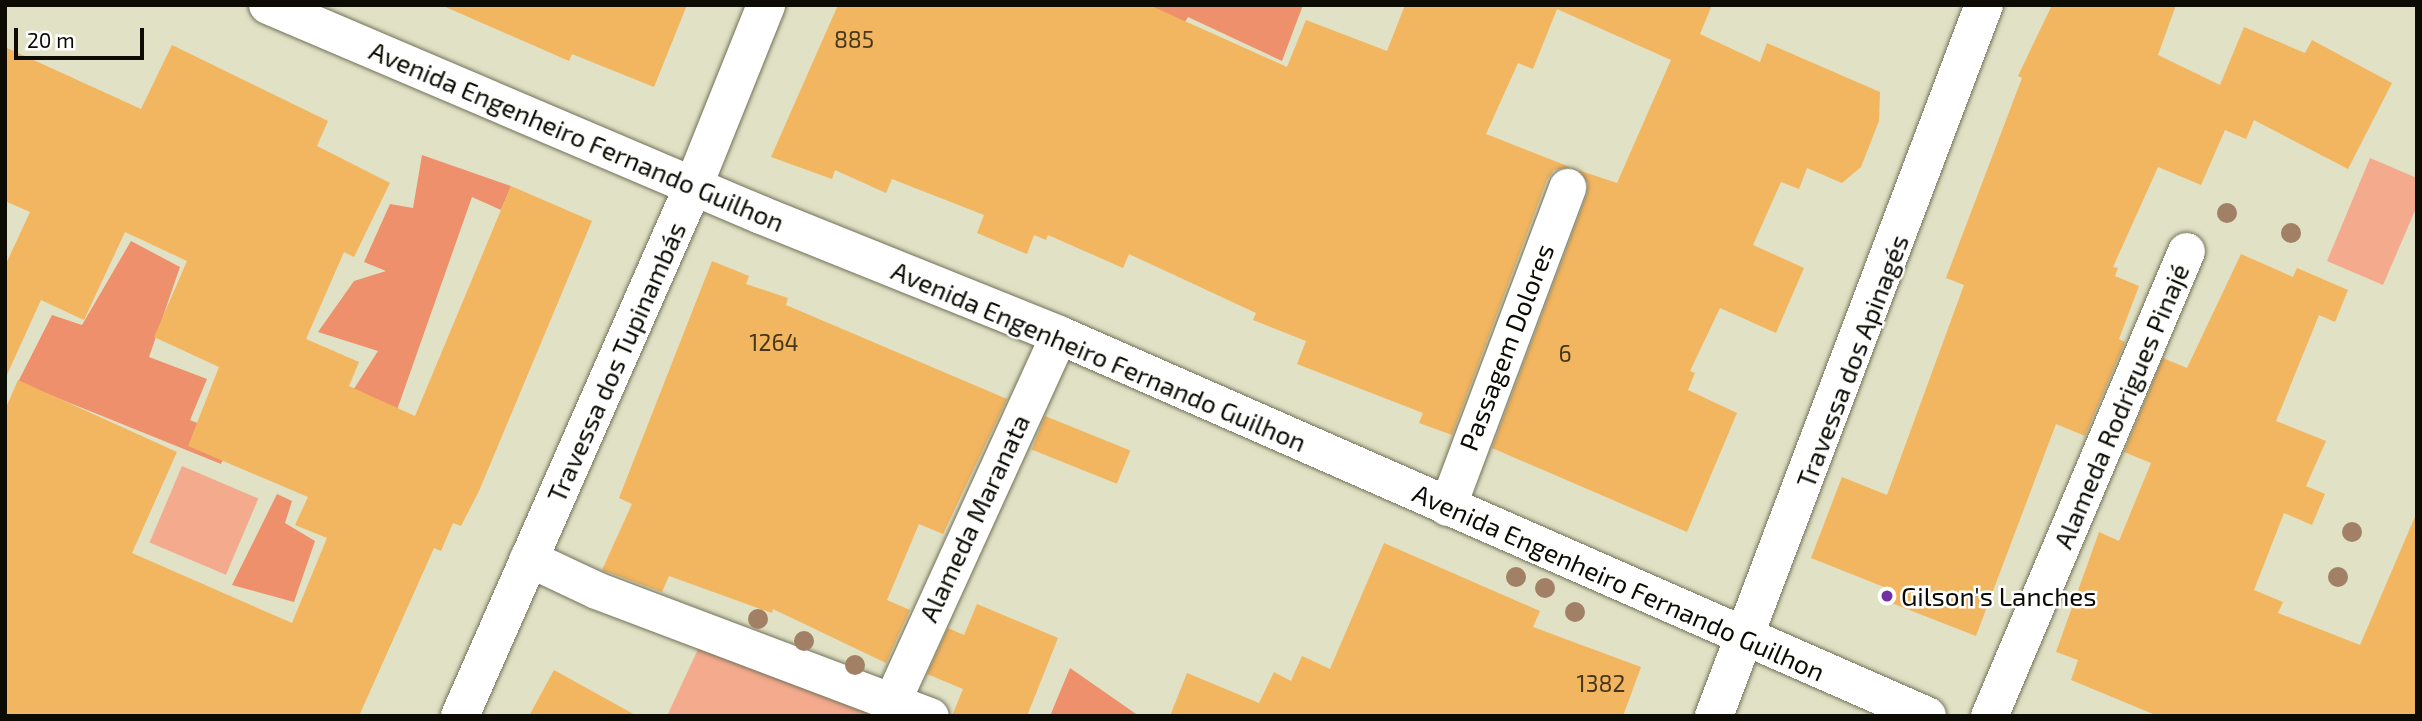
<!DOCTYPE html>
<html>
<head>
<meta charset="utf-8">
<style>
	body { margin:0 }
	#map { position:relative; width:2422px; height:721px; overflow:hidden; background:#e1e1c5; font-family:"Exo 2",sans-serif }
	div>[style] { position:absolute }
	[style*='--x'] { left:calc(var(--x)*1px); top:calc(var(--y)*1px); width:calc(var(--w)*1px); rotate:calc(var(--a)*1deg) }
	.green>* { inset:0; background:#f4aa8d; transform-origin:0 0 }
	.forest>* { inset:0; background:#ee906c }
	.building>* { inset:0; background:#f2b560; transform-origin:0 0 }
	.roads { filter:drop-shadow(0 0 2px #727159) drop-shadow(0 0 2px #727159) }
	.minor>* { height:37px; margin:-18.5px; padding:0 18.5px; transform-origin:18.5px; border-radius:18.5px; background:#fff }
	.tertiary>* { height:38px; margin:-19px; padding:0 19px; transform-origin:19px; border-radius:19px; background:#fff }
	.secondary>* { height:38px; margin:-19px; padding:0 19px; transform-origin:19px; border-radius:19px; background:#fff }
	.trees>* { width:20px; height:20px; margin:-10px; border-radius:50%; background:#a18066 }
	.dots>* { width:19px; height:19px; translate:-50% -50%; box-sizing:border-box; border:4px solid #fff; border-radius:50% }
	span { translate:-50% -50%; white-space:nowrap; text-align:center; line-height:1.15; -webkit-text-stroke:5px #fff; paint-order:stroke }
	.number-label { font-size:23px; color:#46361b }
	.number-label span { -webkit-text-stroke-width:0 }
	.street-label { font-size:26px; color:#0c0c04 }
	.poi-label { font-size:26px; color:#0c0c04 }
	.left { translate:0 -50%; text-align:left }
	.frame { position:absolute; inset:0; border:7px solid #0c0c04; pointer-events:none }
	.scale { position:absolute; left:14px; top:28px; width:130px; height:32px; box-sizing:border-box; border:4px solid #0c0c04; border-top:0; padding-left:9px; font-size:21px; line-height:24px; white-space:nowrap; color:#0c0c04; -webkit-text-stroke:5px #fff; paint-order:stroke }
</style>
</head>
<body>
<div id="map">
	<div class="green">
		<div style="clip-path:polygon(2370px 158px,2417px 178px,2417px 206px,2383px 285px,2327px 261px)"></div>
		<div style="left:182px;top:466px;width:83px;height:83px;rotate:23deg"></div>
		<div style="clip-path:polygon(700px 645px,894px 716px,667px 716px)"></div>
	</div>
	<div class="forest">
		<div style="clip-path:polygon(1134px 5px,1303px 5px,1282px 61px,1188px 17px,1161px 61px)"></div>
		<div style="clip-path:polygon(422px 155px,511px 186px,501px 210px,472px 197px,391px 427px,345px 403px,378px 351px,318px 332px,354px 281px,386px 271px,364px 262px,390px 204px,413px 208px)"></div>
		<div style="clip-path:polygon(131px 241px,180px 267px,149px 357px,207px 379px,190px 420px,233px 438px,221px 464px,18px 382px,52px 315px,82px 325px)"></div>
		<div style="clip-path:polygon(277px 494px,292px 501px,285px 523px,315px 541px,294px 602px,232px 585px)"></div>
		<div style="clip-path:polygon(1070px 668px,1139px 716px,1050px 716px)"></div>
	</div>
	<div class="building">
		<div style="clip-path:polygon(441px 5px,687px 5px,654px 87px,572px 54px,569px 61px)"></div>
		<div style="clip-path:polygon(838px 5px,1149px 5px,1287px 67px,1306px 20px,1387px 51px,1405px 5px,1712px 5px,1700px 34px,1760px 62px,1767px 43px,1880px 92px,1879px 121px,1861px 167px,1842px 183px,1807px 168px,1799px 189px,1781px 182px,1753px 245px,1804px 268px,1776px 333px,1720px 308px,1690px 371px,1695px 373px,1688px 390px,1737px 413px,1687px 532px,1492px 448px,1587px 194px,1588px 183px,1578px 170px,1617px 183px,1671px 60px,1557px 9px,1533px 69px,1518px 63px,1486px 134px,1570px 167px,1554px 170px,1547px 180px,1452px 435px,1419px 423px,1423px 413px,1297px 364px,1306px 341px,1253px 320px,1256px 313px,1129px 254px,1123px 268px,1048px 235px,1046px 240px,1034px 235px,1027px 254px,977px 233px,984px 215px,892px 179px,886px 193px,835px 170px,832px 179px,771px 157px)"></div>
		<div style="clip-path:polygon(2052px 5px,2176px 5px,2158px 55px,2220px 85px,2244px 27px,2305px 53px,2312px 40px,2392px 83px,2348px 169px,2254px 120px,2246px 139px,2225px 130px,2201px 185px,2158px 167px,2113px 267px,2118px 268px,2115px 276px,2139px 286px,2119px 339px,2125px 342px,2085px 436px,2056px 424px,1976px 636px,1889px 602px,1894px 591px,1811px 558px,1842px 477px,1887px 495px,1964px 285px,1946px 278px,2022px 78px,2018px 76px)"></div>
		<div style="clip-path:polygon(172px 45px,328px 121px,317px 146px,390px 183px,354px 257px,344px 252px,306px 339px,359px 362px,349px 386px,415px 416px,511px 186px,592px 221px,479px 491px,461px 526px,453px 523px,441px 551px,434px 548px,359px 716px,5px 716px,5px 410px,18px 380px,177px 452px,132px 553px,292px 623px,327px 538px,295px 525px,308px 497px,188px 446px,219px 367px,154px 337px,187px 261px,125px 232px,84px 320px,41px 300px,5px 379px,5px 266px,30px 212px,5px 201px,5px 47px,141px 109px)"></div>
		<div style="clip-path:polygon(2241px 254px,2293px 277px,2297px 268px,2348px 290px,2335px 322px,2319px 315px,2276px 421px,2326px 441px,2306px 486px,2325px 494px,2312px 525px,2284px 513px,2254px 590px,2283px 602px,2278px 613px,2360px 645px,2417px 512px,2417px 716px,2158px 716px,2071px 680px,2078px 660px,2056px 652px,2099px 532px,2119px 541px,2151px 463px,2124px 452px,2163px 358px,2187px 368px)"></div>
		<div style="clip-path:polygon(712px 261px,749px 276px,746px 284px,788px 298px,786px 305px,1007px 399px,943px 534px,919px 524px,887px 600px,910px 610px,886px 663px,773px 609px,772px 613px,669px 576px,662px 592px,602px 570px,632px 504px,619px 498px)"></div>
		<div style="left:1045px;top:416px;width:92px;height:36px;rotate:22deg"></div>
		<div style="clip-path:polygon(1384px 543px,1540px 611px,1533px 627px,1641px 667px,1623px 716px,1170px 716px,1187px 673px,1259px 703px,1274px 672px,1291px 681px,1302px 656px,1330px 669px)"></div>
		<div style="clip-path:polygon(977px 604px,1058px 638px,1027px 716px,952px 716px,963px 689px,927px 674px,948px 628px,964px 635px)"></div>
		<div style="clip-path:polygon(554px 670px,637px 716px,529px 716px)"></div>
	</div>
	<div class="roads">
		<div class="minor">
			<div style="--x:1447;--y:507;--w:342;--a:-69.4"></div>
			<div style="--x:528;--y:558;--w:75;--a:25.2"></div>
			<div style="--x:596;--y:590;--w:357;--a:20.7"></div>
			<div style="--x:891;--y:703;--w:405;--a:-65.5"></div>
			<div style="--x:1989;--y:716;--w:505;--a:-67.04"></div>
		</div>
		<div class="tertiary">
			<div style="--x:460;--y:716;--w:578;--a:-66.23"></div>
			<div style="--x:693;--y:187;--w:196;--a:-68.1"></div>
			<div style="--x:1714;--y:716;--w:761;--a:-69.21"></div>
		</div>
		<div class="secondary">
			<div style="--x:268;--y:5;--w:536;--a:23.07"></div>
			<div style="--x:761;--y:215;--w:321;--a:21.9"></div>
			<div style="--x:1059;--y:335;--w:948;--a:23.7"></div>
		</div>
	</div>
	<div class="trees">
		<div style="left:2227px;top:213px"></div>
		<div style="left:2291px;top:233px"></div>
		<div style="left:2352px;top:532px"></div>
		<div style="left:1516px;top:577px"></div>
		<div style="left:2338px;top:577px"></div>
		<div style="left:1545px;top:588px"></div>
		<div style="left:1575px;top:612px"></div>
		<div style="left:758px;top:619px"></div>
		<div style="left:804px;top:641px"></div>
		<div style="left:855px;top:665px"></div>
	</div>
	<div class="dots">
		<div style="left:1887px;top:596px;background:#7031a6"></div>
	</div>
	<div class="number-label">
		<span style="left:854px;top:39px">885</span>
		<span style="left:774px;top:342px">1264</span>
		<span style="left:1565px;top:353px">6</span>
		<span style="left:1601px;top:683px">1382</span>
	</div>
	<div class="street-label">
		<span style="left:577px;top:136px;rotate:23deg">Avenida Engenheiro Fernando Guilhon</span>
		<span style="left:1506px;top:347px;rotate:-69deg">Passagem Dolores</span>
		<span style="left:1099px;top:356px;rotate:23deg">Avenida Engenheiro Fernando Guilhon</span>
		<span style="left:1852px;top:361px;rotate:-69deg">Travessa dos Apinagés</span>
		<span style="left:616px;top:362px;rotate:-66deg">Travessa dos Tupinambás</span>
		<span style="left:2121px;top:406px;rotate:-67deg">Alameda Rodrigues Pinajé</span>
		<span style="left:974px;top:518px;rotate:-65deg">Alameda Maranata</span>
		<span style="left:1619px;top:582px;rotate:24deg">Avenida Engenheiro Fernando Guilhon</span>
	</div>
	<div class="poi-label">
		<span class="left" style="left:1901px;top:596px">Gilson's Lanches</span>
	</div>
	<div class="frame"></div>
	<div class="scale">20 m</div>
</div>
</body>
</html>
